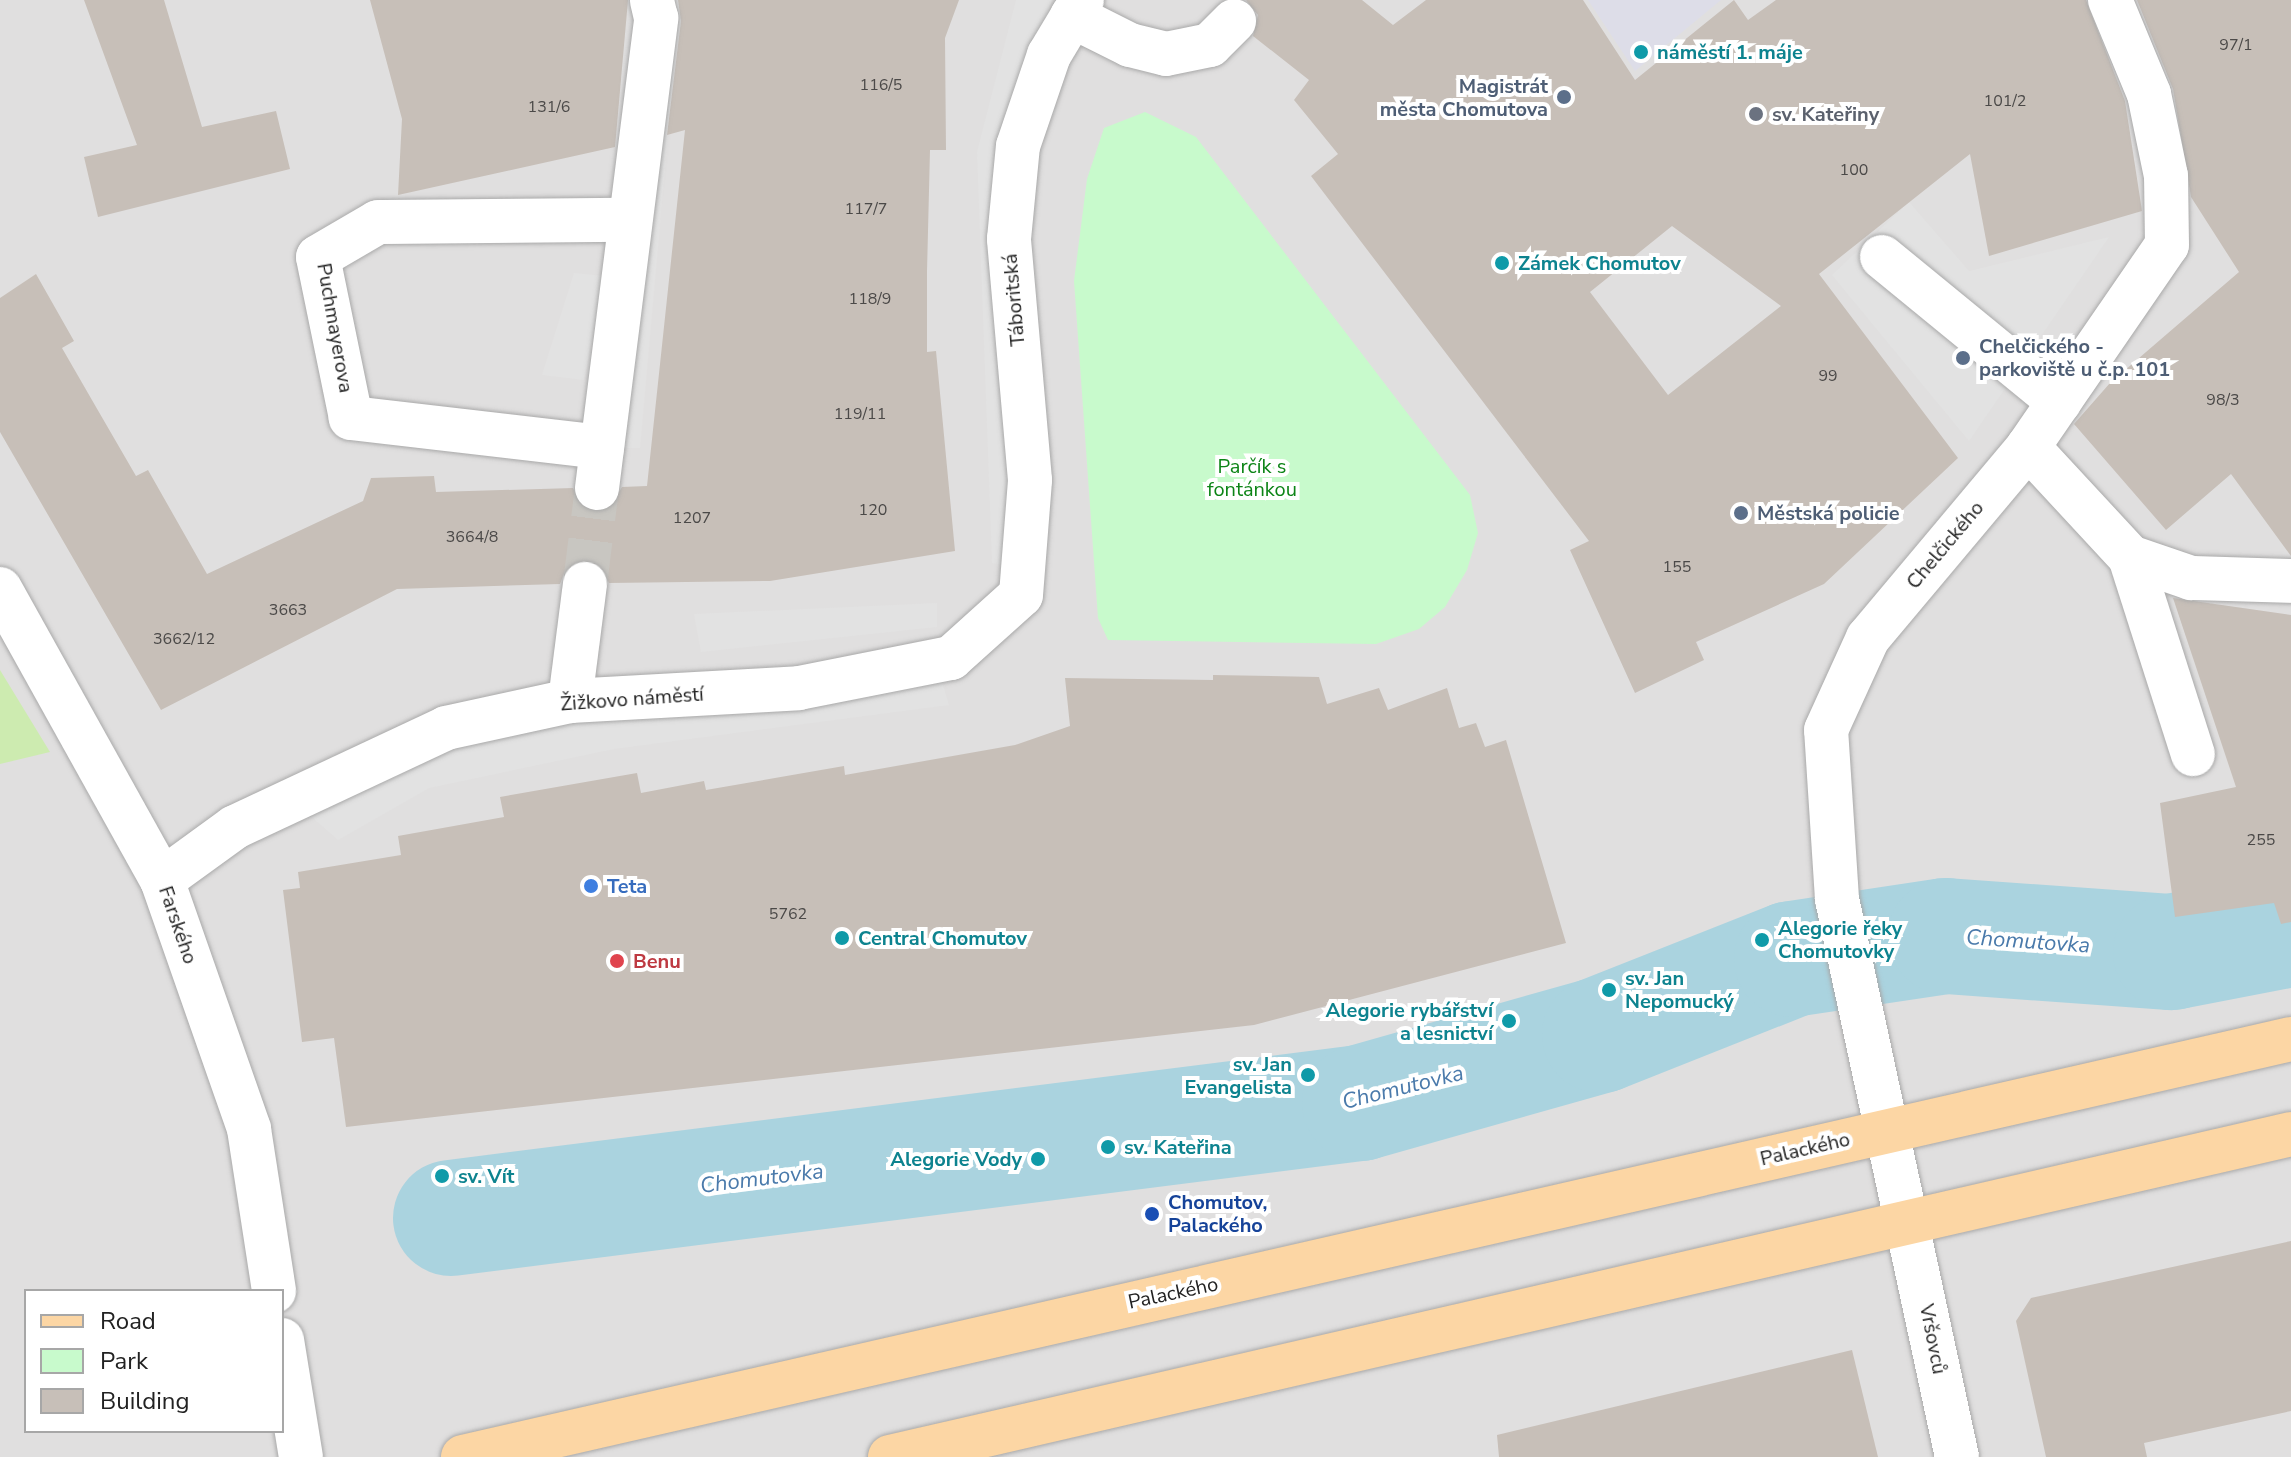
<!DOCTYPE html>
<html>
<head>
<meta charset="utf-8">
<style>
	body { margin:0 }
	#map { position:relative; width:2291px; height:1457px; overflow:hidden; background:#f2efe9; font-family:"Nunito Sans",sans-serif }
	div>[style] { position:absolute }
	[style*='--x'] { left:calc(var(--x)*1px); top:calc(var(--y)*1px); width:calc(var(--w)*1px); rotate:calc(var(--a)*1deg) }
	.residential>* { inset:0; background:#e0dfdf }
	.grass>* { inset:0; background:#cdebb0 }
	.park>* { inset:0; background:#c8facc }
	.parking>* { inset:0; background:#e2e2e2 }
	.plaza>* { inset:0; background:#dddde8 }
	.river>* { height:116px; margin:-58px; padding:0 58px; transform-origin:58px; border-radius:58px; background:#aad3df }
	.building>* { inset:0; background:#c7bfb8 }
	.minor-tunnel>* { height:44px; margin-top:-22px; transform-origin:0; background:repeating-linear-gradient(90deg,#c8c6c1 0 44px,transparent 0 66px) }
	.roads { filter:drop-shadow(0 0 2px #a9a9a9) drop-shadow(0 0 2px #a9a9a9) }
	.minor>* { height:44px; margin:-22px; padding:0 22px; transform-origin:22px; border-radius:22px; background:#fff }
	.major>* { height:44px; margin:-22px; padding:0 22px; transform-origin:22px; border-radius:22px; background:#fcd6a4 }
	.dots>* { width:22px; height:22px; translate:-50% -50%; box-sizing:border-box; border:4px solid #fff; border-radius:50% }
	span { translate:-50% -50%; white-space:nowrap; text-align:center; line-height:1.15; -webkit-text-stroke:8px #fff; paint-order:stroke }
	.number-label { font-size:16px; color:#4b4948 }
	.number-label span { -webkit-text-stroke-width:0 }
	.culture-label { font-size:20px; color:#0d838f; font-weight:700 }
	.left { translate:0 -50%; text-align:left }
	.right { translate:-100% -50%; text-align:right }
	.service-label { font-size:20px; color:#4e5e75; font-weight:700 }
	.worship-label { font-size:20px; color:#5b616d; font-weight:700 }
	.street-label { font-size:20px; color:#222 }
	.park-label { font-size:20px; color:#0c8416 }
	.shop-label { font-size:20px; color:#366cbe; font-weight:700 }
	.health-label { font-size:20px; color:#be3a42; font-weight:700 }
	.transit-label { font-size:20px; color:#164399; font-weight:700 }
	.water-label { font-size:22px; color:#4a7aab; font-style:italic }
	.legend { position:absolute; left:24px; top:1289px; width:260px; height:144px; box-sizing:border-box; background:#fff; border:2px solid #a7a7a7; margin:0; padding:10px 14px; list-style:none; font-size:24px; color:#222 }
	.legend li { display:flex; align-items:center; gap:16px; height:40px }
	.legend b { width:40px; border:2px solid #a7a7a7 }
</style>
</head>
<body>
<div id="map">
	<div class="residential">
		<div style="clip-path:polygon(evenodd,0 0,2291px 0,2291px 1457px,0 1457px,0 0,26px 1291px,282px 1291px,282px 1431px,26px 1431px,26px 1291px)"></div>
	</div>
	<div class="grass">
		<div style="clip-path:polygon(0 670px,50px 752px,0 764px)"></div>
	</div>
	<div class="park">
		<div style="clip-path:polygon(1145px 112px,1196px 137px,1470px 495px,1478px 533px,1467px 570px,1445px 607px,1419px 629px,1376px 644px,1108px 640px,1098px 618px,1074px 281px,1087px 179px,1104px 128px)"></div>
	</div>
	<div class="parking">
		<div style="clip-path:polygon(657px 0,680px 0,640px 448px,612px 448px)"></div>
		<div style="clip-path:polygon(1016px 0,1052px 0,1010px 139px,1016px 567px,992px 563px,977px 152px)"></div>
		<div style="clip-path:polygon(1909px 202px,1969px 271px,2109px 237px,1969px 441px,1832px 275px)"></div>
		<div style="clip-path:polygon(574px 273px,604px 276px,584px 380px,542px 375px)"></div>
		<div style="clip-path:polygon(937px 603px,937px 627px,701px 652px,694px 614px)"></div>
		<div style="clip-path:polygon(940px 675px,949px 705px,614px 749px,429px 788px,338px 840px,312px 817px,413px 754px,598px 714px)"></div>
	</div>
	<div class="plaza">
		<div style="clip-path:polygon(1588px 0,1721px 0,1635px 71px)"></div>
	</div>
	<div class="river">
		<div style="--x:451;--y:1218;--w:916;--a:-7.21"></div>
		<div style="--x:1360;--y:1103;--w:249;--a:-15.8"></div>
		<div style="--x:1600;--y:1035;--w:206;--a:-21.6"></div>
		<div style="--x:1792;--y:959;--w:156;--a:-8.5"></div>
		<div style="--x:1946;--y:936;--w:226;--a:4.1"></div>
		<div style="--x:2171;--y:952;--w:122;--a:-10.9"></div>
	</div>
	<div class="building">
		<div style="clip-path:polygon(84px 0,164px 0,202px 127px,276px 111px,290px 169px,98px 217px,84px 157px,137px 145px)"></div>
		<div style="clip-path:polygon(370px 0,628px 0,615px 147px,398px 195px,402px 119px)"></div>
		<div style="clip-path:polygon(678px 0,959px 0,945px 38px,946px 150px,930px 150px,927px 272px,927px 352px,936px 351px,955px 551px,770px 581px,609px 583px,601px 565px,587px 559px,566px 568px,560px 584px,397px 589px,161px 710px,0 432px,0 298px,36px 274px,74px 341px,62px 348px,96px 407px,136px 476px,148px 470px,207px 574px,363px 501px,371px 478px,434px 476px,436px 492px,573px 488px,583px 508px,607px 511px,622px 487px,647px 486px,685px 130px,667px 135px,681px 21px)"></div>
		<div style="clip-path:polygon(evenodd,1246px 0,1362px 0,1393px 25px,1426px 0,1583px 0,1635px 80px,1734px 0,1748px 20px,1776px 0,2086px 0,2125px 101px,2142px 211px,1989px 256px,1970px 154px,1819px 274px,1958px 458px,1824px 584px,1696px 642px,1704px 660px,1635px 693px,1570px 550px,1589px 541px,1311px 176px,1338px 154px,1294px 100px,1309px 80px,1253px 36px,1258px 15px,1246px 0,1672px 226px,1781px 306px,1668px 395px,1590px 292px,1672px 226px)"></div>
		<div style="clip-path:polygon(2137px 0,2291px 0,2291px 556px,2231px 474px,2166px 530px,2074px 424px,2110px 383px,2239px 272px,2191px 197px,2173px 89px)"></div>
		<div style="clip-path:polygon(2173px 598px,2291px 615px,2291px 922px,2281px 924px,2274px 903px,2175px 917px,2160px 803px,2236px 787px)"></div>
		<div style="clip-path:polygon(1213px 675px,1319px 677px,1327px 704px,1379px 688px,1388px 710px,1447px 688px,1459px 728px,1476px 723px,1485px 747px,1506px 740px,1566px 943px,1254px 1025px,346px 1127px,334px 1038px,302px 1042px,283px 890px,300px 888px,298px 872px,401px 855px,398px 836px,504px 817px,500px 797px,637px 773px,641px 793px,704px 781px,706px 790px,844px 766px,845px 775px,1015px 745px,1070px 726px,1065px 678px,1213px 680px)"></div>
		<div style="clip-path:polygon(2291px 1241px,2291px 1411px,2144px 1443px,2147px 1457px,2046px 1457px,2016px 1321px,2031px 1298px)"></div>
		<div style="clip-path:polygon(1852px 1350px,1878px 1457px,1499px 1457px,1497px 1435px)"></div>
	</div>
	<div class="minor-tunnel">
		<div style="--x:585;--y:584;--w:97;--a:-82.9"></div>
	</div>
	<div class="roads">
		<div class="minor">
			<div style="--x:1072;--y:16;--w:65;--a:26.6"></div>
			<div style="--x:1130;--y:45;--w:37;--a:14"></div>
			<div style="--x:1166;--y:54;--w:45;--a:-11.6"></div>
			<div style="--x:1210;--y:45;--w:34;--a:-45"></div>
			<div style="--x:1882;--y:257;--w:229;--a:39.3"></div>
			<div style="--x:602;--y:447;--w:253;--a:-173.4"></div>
			<div style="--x:351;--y:418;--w:164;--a:-101.6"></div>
			<div style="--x:318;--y:257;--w:69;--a:-30.3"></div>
			<div style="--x:378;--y:222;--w:252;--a:-0.5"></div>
			<div style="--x:2028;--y:447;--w:150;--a:47.2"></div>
			<div style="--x:2130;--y:557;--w:65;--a:19"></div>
			<div style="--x:2191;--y:578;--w:100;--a:1.7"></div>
			<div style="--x:597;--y:488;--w:474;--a:-82.8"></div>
			<div style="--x:656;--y:18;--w:18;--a:-103"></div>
			<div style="--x:2130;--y:557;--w:207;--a:72.3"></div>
			<div style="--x:0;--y:589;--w:333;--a:60.9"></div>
			<div style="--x:162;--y:880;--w:264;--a:70.7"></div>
			<div style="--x:249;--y:1129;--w:164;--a:81.2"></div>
			<div style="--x:570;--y:701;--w:118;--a:-82.7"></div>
			<div style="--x:162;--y:880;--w:90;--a:-36"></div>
			<div style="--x:235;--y:827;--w:233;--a:-25.1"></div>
			<div style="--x:446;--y:728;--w:127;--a:-12.3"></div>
			<div style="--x:570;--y:701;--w:229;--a:-3.2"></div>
			<div style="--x:799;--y:688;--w:155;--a:-11.2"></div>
			<div style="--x:951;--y:658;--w:94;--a:-42"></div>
			<div style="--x:1021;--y:595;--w:115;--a:-85.5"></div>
			<div style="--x:1030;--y:480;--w:242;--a:-95"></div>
			<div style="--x:1009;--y:239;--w:93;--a:-84.5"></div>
			<div style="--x:1018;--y:146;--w:96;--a:-71.2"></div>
			<div style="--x:1049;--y:55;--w:64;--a:-59"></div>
			<div style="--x:282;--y:1340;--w:119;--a:80.8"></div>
			<div style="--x:1957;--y:1457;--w:571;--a:-102.14"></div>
			<div style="--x:1837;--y:899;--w:169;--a:-93.7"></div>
			<div style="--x:1826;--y:730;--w:101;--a:-65.5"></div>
			<div style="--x:1868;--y:638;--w:249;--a:-50"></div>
			<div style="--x:2028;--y:447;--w:245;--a:-55.5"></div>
			<div style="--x:2167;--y:245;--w:69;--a:-90.8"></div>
			<div style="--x:2166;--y:176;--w:84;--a:-101.7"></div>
			<div style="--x:2149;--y:94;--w:102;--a:-112.5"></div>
		</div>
		<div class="major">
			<div style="--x:463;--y:1457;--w:1875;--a:-12.88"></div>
			<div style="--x:890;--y:1457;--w:1438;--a:-12.98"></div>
		</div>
	</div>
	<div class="dots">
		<div style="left:1641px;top:52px;background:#0f9aa8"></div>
		<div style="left:1564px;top:97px;background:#5c6f8a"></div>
		<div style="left:1756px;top:114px;background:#6b7280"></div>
		<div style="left:1502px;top:263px;background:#0f9aa8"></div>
		<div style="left:1963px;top:358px;background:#5c6f8a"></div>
		<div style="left:1741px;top:513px;background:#5c6f8a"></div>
		<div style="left:591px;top:886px;background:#3f7fe0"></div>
		<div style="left:842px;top:938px;background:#0f9aa8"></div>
		<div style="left:1762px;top:940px;background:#0f9aa8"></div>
		<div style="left:617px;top:961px;background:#e0444e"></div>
		<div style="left:1609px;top:990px;background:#0f9aa8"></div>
		<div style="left:1509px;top:1021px;background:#0f9aa8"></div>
		<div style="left:1308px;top:1075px;background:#0f9aa8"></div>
		<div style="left:1108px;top:1147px;background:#0f9aa8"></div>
		<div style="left:1038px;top:1159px;background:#0f9aa8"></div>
		<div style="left:442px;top:1176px;background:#0f9aa8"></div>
		<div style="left:1152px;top:1214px;background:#1a4fb4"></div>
	</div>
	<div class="number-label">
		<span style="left:2236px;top:45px">97/1</span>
		<span style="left:881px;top:85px">116/5</span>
		<span style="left:2005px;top:101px">101/2</span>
		<span style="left:549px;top:107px">131/6</span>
		<span style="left:1854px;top:170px">100</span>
		<span style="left:866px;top:209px">117/7</span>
		<span style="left:870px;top:299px">118/9</span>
		<span style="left:1828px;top:376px">99</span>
		<span style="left:2223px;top:400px">98/3</span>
		<span style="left:860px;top:414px">119/11</span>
		<span style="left:873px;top:510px">120</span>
		<span style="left:692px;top:518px">1207</span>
		<span style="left:472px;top:537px">3664/8</span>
		<span style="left:1677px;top:567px">155</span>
		<span style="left:288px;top:610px">3663</span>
		<span style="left:184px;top:639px">3662/12</span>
		<span style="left:2261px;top:840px">255</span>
		<span style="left:788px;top:914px">5762</span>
	</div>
	<div class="culture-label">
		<span class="left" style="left:1657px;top:52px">náměstí 1. máje</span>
		<span class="left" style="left:1518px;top:263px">Zámek Chomutov</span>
		<span class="left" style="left:1778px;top:940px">Alegorie řeky<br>Chomutovky</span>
		<span class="left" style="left:858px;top:938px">Central Chomutov</span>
		<span class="left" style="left:1625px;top:990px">sv. Jan<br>Nepomucký</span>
		<span class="right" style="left:1493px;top:1022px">Alegorie rybářství<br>a lesnictví</span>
		<span class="right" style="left:1292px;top:1076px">sv. Jan<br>Evangelista</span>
		<span class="left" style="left:1124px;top:1147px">sv. Kateřina</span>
		<span class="right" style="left:1022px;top:1159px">Alegorie Vody</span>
		<span class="left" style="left:458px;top:1176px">sv. Vít</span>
	</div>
	<div class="service-label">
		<span class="right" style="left:1548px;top:98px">Magistrát<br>města Chomutova</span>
		<span class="left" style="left:1979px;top:358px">Chelčického -<br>parkoviště u č.p. 101</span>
		<span class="left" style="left:1757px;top:513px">Městská policie</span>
	</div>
	<div class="worship-label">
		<span class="left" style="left:1772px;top:114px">sv. Kateřiny</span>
	</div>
	<div class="street-label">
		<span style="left:1014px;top:300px;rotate:-95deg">Táboritská</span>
		<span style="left:335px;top:328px;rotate:80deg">Puchmayerova</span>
		<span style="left:1945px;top:545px;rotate:-50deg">Chelčického</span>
		<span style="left:632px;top:699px;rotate:-4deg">Žižkovo náměstí</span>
		<span style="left:178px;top:925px;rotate:71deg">Farského</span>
		<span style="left:1805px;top:1149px;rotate:-13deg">Palackého</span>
		<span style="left:1173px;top:1293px;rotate:-12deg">Palackého</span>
		<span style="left:1933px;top:1339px;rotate:79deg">Vršovců</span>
	</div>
	<div class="park-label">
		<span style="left:1252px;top:478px">Parčík s<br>fontánkou</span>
	</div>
	<div class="shop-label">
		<span class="left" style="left:607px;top:886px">Teta</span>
	</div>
	<div class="health-label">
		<span class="left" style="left:633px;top:961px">Benu</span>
	</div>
	<div class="transit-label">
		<span class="left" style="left:1168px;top:1214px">Chomutov,<br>Palackého</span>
	</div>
	<div class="water-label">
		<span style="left:2028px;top:942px;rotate:4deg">Chomutovka</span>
		<span style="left:1403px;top:1088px;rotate:-14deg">Chomutovka</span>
		<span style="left:762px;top:1179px;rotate:-7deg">Chomutovka</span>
	</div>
	<ul class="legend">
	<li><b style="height:10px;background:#fcd6a4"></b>Road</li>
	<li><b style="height:22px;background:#c8facc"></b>Park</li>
	<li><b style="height:22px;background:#c7bfb8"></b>Building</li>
	</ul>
</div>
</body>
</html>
